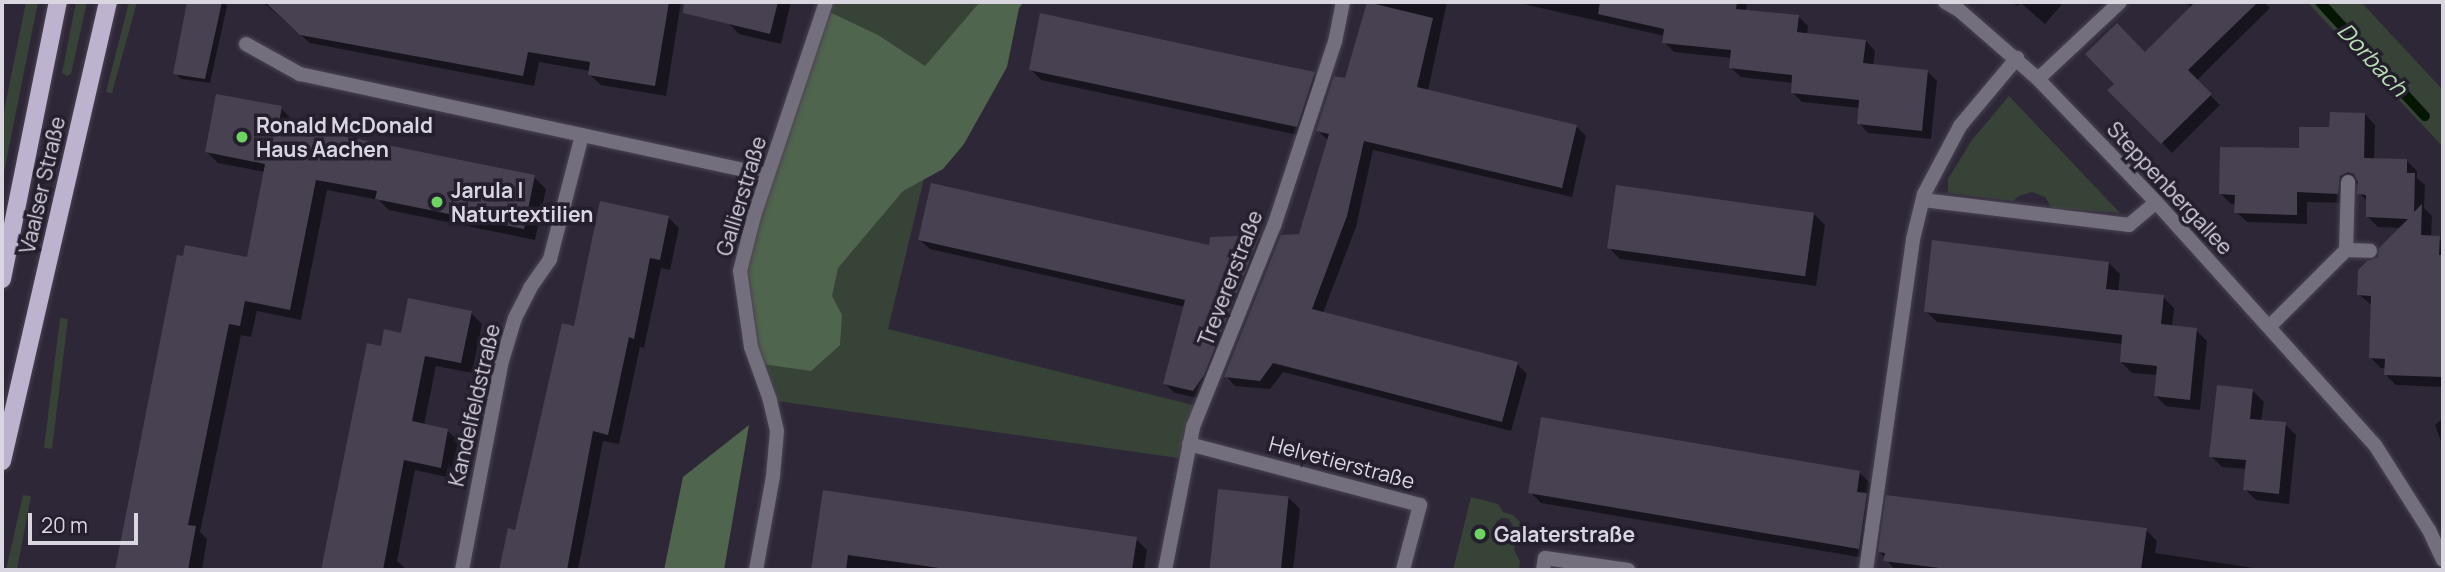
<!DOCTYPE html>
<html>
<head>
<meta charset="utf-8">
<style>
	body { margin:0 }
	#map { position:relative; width:2445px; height:572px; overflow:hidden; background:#2e2737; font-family:Manrope,sans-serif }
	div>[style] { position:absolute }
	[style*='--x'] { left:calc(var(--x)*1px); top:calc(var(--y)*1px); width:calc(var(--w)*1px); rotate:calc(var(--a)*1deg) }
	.green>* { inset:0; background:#374336; transform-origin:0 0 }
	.forest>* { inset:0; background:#50654d }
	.shadow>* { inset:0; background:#0007 }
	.stream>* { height:10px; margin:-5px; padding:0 5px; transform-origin:5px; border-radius:5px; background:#051604 }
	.building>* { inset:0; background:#484152; transform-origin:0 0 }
	.roads { filter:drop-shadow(0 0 2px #4a4352) drop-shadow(0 0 2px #4a4352) }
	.service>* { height:14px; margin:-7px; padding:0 7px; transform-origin:7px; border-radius:7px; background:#746f7c }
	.minor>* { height:14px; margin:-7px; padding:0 7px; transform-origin:7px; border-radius:7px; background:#746f7c }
	.primary>* { height:18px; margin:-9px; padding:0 9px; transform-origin:9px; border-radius:9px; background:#bdb3ce }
	.dots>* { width:19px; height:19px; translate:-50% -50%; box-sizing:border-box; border:4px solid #241e2d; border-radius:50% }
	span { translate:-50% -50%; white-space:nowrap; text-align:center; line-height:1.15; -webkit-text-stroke:7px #241e2d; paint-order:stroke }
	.poi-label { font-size:21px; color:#dad6e0; font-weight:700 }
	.left { translate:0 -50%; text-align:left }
	.street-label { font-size:21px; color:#dad6e0 }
	.water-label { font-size:23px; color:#b7dfb1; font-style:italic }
	.frame { position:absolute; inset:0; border:4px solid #dad6e0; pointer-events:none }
	.scale { position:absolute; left:28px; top:513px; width:110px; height:32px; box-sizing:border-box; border:4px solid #dad6e0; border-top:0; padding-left:9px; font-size:21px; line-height:24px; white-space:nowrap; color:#dad6e0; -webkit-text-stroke:5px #241e2d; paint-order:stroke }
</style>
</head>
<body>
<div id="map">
	<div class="green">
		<div style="clip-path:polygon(26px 2px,38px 2px,2px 182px,2px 121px)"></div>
		<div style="clip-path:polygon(76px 2px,87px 2px,71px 74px,67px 76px,62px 73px)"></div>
		<div style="clip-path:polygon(129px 2px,137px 2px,112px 93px,106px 92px)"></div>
		<div style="clip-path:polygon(826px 2px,1008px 2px,928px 162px,888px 329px,1201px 407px,1185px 459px,770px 400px,755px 363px)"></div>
		<div style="clip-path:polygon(2307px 2px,2361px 2px,2443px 90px,2443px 147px)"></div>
		<div style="clip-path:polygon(2009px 96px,2120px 213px,2052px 208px,2045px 197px,2032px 192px,2019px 196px,2013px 201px,1948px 193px,1948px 179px,1972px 140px)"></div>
		<div style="left:60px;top:318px;width:8px;height:131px;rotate:7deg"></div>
		<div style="clip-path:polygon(23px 495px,31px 496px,17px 570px,6px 570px)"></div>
		<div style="clip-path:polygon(evenodd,1471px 497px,1498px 504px,1503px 512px,1513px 515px,1520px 522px,1514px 550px,1520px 561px,1519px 570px,1453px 570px,1471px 497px,1502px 518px,1509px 519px,1513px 526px,1511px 533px,1505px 536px,1498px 535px,1494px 528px,1496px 522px,1502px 518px)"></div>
	</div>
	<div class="forest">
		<div style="clip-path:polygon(980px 2px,1024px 2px,1019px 8px,1007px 67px,964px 144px,943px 169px,903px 191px,838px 268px,832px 296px,842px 315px,840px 345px,811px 371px,755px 363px,740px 271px,823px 9px,878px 35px,925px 66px)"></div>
		<div style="clip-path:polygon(749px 425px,724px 570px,664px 570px,683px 477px)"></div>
	</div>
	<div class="shadow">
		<div style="clip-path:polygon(189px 2px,223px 2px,227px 6px,210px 83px,181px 79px,175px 73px)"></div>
		<div style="clip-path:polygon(263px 2px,482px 2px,508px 7px,509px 2px,545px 2px,600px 12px,602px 2px,681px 2px,666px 96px,601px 85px,590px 75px,591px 71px,539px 62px,534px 86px,310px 43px)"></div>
		<div style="clip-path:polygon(733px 2px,791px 2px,781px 44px,739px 34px,728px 23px)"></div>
		<div style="clip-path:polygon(1367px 2px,1447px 2px,1428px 91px,1577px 127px,1586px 136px,1572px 197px,1373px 150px,1356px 227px,1323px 313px,1517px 364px,1527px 374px,1511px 431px,1283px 372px,1270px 389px,1235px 386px,1226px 376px,1300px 236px,1329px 141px,1318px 131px,1347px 80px)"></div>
		<div style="clip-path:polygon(1514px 2px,1747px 2px,1746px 11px,1799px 17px,1808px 26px,1807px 35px,1866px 41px,1875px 51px,1873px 66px,1928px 72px,1937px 81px,1931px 139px,1868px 133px,1859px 123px,1860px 108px,1802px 102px,1792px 92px,1793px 83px,1741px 77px,1731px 68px,1732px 58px,1674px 52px,1664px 42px,1665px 36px)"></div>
		<div style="clip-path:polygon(2010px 2px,2064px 2px,2045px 24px,2021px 3px,2018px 6px)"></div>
		<div style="clip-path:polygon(2186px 2px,2264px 2px,2270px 8px,2196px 81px,2220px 105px,2172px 153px,2110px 90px,2192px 8px)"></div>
		<div style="clip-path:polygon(1030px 69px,1314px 74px,1325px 84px,1307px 137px,1041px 80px)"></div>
		<div style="clip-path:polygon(281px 108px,292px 120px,291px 127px,534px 177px,546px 189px,535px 240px,389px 210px,379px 200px,327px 190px,301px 320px,257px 311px,251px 337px,241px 335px,200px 532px,207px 539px,202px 570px,118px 570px,179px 257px,248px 259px,265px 172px,218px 163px,207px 152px)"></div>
		<div style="clip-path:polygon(2365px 114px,2375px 125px,2374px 160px,2407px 161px,2417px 171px,2417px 178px,2425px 185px,2424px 208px,2432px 216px,2431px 237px,2439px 238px,2443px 242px,2443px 387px,2396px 385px,2386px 375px,2386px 368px,2381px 368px,2370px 357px,2372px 305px,2359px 295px,2401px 228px,2378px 227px,2367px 216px,2368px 202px,2359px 193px,2359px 183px,2349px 188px,2348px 203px,2307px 202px,2307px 224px,2247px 222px,2236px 212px,2236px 204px,2231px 204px,2220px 193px,2301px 150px,2331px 129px)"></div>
		<div style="clip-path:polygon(1814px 214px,1825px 225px,1816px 286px,1620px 259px,1609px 248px)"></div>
		<div style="clip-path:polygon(668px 217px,679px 228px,670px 270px,661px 268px,644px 348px,640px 347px,619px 444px,603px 441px,578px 570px,501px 570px,509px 531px,516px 532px,575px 328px)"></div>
		<div style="clip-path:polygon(1259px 237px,1268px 246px,1203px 399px,1175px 393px,1165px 384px,1185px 307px,930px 249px,920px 240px,1210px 247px)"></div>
		<div style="clip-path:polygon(2109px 263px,2120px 274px,2118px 292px,2163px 297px,2174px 308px,2172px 327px,2196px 330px,2207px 341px,2200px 410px,2166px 406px,2155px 395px,2158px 375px,2132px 373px,2121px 362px,2123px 344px,1937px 322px,1926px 311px)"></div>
		<div style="clip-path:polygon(471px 313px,482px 324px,472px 373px,436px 366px,424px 425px,447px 430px,458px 441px,451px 478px,415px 470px,397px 561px,407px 570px,322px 570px,368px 345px,382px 348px,402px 335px)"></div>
		<div style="clip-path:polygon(2253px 391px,2264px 402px,2261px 422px,2285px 424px,2296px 435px,2289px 504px,2256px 500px,2245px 489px,2247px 469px,2222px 467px,2211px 456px)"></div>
		<div style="clip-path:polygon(2443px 418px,2443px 447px,2435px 425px)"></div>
		<div style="clip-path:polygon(1860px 473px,1871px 484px,1868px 497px,1877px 506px,1870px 559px,1541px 503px,1530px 492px)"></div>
		<div style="clip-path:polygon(1219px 491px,1289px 498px,1300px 509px,1293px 570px,1211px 570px)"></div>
		<div style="clip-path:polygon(824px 492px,1136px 539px,1147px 550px,1144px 570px,812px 570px)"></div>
		<div style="clip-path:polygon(2146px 530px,2157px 541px,2155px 553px,2267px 570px,1895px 570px,1880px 552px)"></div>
	</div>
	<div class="stream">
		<div style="--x:2320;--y:2;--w:155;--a:47.4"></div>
	</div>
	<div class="building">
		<div style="clip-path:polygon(187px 2px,222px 2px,205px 79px,173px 74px)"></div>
		<div style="clip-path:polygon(265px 2px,669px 2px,655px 86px,588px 75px,590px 62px,528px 52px,523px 76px,300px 35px)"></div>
		<div style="clip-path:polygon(684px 2px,778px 2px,770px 34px,683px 13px)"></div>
		<div style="clip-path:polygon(1367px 2px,1433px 18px,1417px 87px,1577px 125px,1562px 188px,1364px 141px,1347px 216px,1312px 309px,1518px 362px,1502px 422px,1273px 363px,1260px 381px,1224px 377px,1281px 235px,1299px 234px,1329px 134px,1316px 131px,1334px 76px,1345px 78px)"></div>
		<div style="clip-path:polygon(1600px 2px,1737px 2px,1736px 9px,1799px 15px,1797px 32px,1866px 40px,1863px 63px,1928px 70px,1922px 131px,1857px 124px,1859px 100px,1791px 93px,1792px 75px,1729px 68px,1731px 50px,1662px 43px,1664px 29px,1598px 14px)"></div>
		<div style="clip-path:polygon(2195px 2px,2258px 2px,2188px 70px,2212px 94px,2161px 144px,2107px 90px,2114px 84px,2085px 54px,2117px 23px,2145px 52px)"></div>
		<div style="clip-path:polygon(1040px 13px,1243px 57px,1315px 72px,1297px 127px,1029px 70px)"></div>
		<div style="clip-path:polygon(216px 94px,282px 106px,279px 123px,535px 175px,524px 229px,375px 199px,377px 191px,316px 180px,290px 310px,245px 301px,240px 326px,229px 324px,188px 525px,196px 526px,188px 570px,115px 570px,177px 255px,183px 256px,185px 245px,247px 257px,265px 164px,205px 152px)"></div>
		<div style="clip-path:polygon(2330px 112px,2365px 113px,2364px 158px,2407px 159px,2407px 173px,2415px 173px,2414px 212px,2422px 204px,2421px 235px,2440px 236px,2439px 255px,2443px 255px,2443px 377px,2384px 375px,2385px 359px,2369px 358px,2371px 296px,2357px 295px,2358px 270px,2367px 261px,2378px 257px,2379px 248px,2408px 219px,2366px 217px,2366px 195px,2357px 194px,2358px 182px,2354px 174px,2348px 172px,2340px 176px,2338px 194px,2297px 192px,2297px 215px,2234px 213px,2235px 195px,2219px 194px,2220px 147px,2299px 148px,2299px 127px,2329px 127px)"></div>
		<div style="clip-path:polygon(931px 183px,1209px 245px,1210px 237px,1260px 235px,1204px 375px,1193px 391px,1163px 384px,1185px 300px,918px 240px)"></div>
		<div style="left:1616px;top:185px;width:200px;height:64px;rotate:8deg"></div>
		<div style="clip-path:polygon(600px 201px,669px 216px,660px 260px,650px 258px,634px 339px,629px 337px,608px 435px,593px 431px,567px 570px,499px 570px,508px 528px,515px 530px,562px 323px,574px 326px)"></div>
		<div style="clip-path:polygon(1932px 240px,2109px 262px,2106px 289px,2164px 295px,2161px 324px,2197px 328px,2190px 400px,2154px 396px,2157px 366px,2120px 362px,2122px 335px,1924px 312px)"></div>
		<div style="clip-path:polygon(408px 298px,472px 311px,461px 363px,425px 356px,412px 421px,448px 429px,441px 468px,404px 460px,383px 570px,321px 570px,367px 343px,381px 346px,384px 329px,401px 333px)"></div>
		<div style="clip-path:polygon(2217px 385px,2253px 389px,2250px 419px,2286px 422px,2279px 494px,2243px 490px,2246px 460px,2209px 457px)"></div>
		<div style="clip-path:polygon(1541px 417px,1860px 471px,1857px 492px,1867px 493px,1859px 549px,1528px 493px)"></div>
		<div style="left:1218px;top:489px;width:71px;height:81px;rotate:6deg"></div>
		<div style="clip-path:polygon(823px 490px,1137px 537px,1132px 570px,953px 570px,848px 555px,846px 570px,811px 570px)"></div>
		<div style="clip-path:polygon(1886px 495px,2147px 528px,2141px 570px,1956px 570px,1883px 561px,1885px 553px,1878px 552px)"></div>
	</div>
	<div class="roads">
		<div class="service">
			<div style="--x:1923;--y:200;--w:208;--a:6.9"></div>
			<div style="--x:2129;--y:225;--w:35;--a:-40"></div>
		</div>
		<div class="minor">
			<div style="--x:1945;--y:2;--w:16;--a:30"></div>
			<div style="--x:1959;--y:10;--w:105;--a:41.1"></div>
			<div style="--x:2038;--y:79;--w:170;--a:46.2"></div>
			<div style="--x:2156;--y:202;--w:327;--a:48"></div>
			<div style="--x:2375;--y:445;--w:101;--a:57.6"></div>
			<div style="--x:2429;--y:530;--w:33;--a:65"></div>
			<div style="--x:246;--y:44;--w:62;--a:29.1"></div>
			<div style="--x:300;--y:74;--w:478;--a:12.2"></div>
			<div style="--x:2038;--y:79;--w:112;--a:-43.2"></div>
			<div style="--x:2346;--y:250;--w:24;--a:2"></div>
			<div style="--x:2269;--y:327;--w:109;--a:-45"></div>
			<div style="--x:2346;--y:250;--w:68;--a:-88.3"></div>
			<div style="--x:1189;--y:444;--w:239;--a:14.8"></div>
			<div style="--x:1420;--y:505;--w:67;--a:104.7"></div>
			<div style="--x:462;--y:570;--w:213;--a:-79.2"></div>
			<div style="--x:502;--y:361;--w:45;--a:-73.2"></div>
			<div style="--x:515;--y:318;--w:34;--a:-63"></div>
			<div style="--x:530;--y:288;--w:35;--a:-55"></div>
			<div style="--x:550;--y:259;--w:128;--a:-75.5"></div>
			<div style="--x:756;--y:570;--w:96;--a:-79.7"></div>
			<div style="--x:773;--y:476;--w:45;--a:-84.9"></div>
			<div style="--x:777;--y:431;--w:32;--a:-103"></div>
			<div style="--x:770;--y:400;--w:56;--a:-109.7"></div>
			<div style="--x:751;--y:347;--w:77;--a:-98.2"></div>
			<div style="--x:740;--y:271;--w:57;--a:-75.7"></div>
			<div style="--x:754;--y:216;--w:226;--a:-71.4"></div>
			<div style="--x:1165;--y:570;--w:146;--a:-78.9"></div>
			<div style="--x:1193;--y:427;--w:217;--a:-68.1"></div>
			<div style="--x:1274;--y:226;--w:194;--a:-71.7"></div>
			<div style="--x:1335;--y:42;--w:41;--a:-78.7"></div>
			<div style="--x:1543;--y:570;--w:12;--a:-81"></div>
			<div style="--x:1545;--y:558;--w:84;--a:8.2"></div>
			<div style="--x:1866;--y:570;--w:334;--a:-81.9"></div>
			<div style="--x:1913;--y:239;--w:46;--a:-76.3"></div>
			<div style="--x:1924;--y:194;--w:77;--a:-62.1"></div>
			<div style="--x:1960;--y:126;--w:89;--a:-50"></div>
		</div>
		<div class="primary">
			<div style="--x:2;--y:279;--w:283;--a:-78.6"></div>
			<div style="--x:2;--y:461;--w:471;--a:-77"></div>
		</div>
	</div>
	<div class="dots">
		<div style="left:242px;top:137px;background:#6dd361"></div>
		<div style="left:437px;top:202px;background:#6dd361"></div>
		<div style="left:1480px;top:534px;background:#6dd361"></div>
	</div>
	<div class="poi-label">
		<span class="left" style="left:256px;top:137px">Ronald McDonald<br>Haus Aachen</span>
		<span class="left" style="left:451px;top:202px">Jarula |<br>Naturtextilien</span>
		<span class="left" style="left:1494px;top:534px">Galaterstraße</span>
	</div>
	<div class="street-label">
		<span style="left:42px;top:185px;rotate:-77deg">Vaalser Straße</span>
		<span style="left:2170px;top:188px;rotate:47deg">Steppenbergallee</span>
		<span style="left:741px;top:196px;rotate:-73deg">Gallierstraße</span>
		<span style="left:1230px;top:278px;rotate:-69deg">Trevererstraße</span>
		<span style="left:474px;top:405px;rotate:-77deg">Kandelfeldstraße</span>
		<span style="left:1342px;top:462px;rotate:15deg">Helvetierstraße</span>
	</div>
	<div class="water-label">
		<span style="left:2373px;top:59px;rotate:47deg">Dorbach</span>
	</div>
	<div class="frame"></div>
	<div class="scale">20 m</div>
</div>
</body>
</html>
